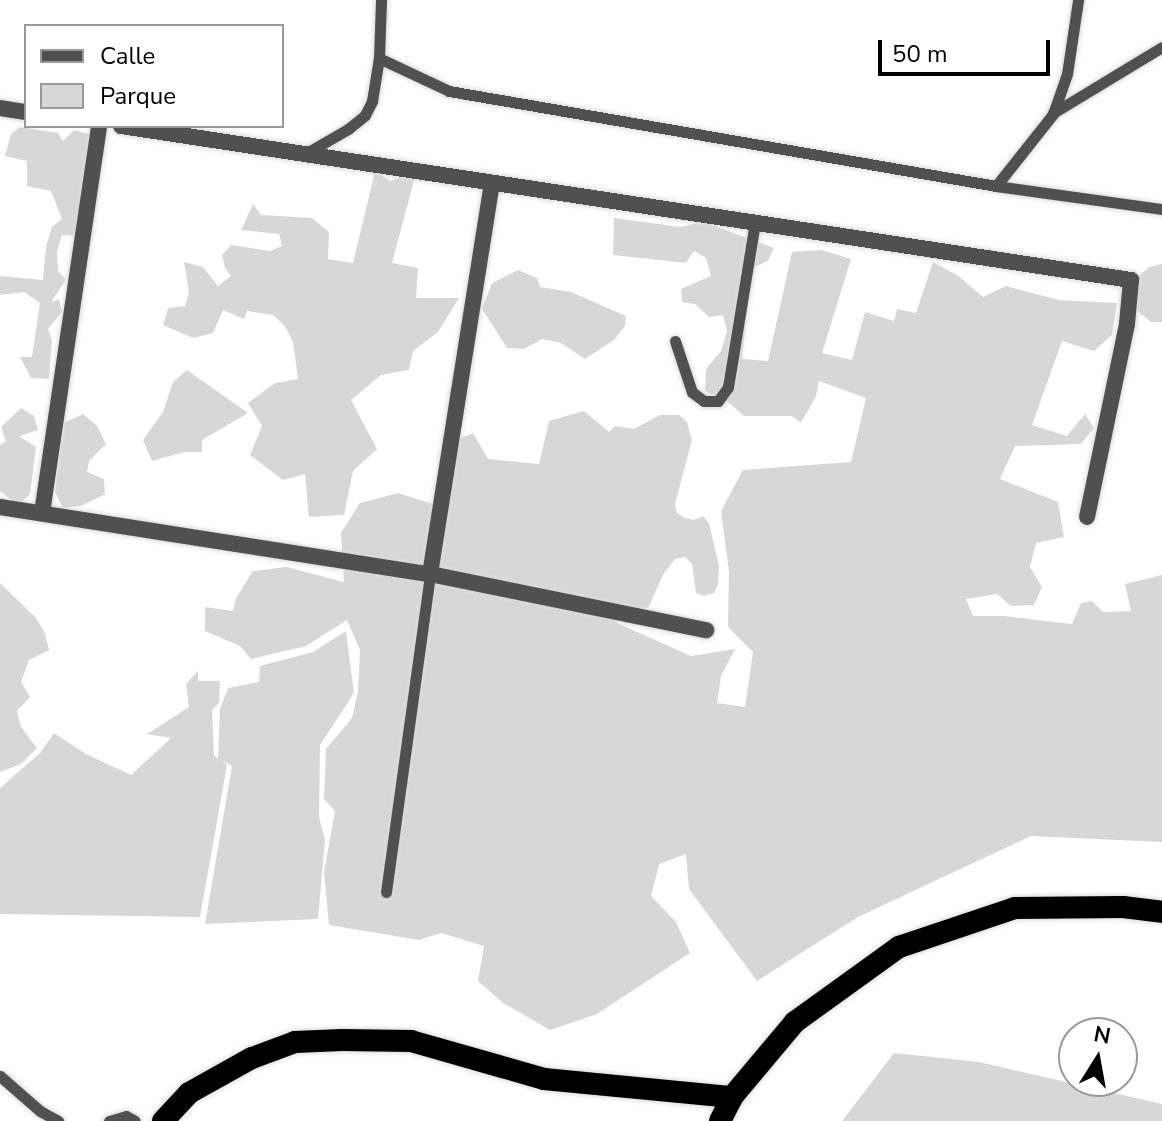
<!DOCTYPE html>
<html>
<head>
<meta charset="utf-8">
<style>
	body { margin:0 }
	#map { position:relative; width:1162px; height:1121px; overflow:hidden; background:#fff; font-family:"Nunito Sans",sans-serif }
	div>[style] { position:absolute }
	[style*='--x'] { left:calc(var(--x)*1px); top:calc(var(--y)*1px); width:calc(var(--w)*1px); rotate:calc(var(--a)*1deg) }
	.green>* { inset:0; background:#d7d7d7 }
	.roads { filter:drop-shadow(0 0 2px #dbdbdb) drop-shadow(0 0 2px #dbdbdb) }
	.service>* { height:11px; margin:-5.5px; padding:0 5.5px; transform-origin:5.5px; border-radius:5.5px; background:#505050 }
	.minor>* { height:16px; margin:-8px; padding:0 8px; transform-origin:8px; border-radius:8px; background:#505050 }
	.trunk>* { height:22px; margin:-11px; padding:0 11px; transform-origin:11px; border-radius:11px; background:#000 }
	span { translate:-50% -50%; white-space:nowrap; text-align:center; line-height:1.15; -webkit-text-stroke:6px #fff; paint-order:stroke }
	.legend { position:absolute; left:24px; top:24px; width:260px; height:104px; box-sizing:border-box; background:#fff; border:2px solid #999; margin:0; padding:10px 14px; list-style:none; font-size:24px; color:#000 }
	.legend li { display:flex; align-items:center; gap:16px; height:40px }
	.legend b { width:40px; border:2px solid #999 }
	.north { position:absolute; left:1058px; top:1017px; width:80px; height:80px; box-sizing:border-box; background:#fff; border:2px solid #999; border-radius:50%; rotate:11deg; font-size:22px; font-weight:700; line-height:32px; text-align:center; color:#000 }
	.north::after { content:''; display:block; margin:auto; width:28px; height:36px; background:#000; clip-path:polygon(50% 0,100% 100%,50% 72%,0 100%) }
	.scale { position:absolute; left:878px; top:40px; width:172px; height:36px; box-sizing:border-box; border:4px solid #000; border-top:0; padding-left:10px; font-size:24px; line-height:28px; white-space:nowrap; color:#000; -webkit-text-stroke:6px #fff; paint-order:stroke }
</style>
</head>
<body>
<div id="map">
	<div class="green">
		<div style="clip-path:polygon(20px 127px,58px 133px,63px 141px,74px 130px,92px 135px,84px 236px,62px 235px,57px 251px,58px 271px,66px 280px,51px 302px,59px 299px,62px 312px,48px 329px,52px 340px,49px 379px,31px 378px,20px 357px,32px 357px,40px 303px,24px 292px,0 295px,0 276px,43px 280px,46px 247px,52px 227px,62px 219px,51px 191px,27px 186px,27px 161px,5px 156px,11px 134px)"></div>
		<div style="clip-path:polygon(375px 171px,390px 181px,416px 173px,392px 263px,418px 268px,416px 298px,459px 298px,438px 332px,413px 351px,409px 370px,381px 375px,351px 400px,377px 449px,353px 471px,344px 515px,309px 517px,305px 474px,283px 480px,250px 455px,262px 426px,248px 403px,275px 383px,298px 379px,293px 342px,285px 326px,273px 315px,247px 311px,244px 319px,223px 310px,213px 333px,193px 338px,163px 325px,168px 308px,185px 306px,189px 292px,184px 262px,203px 267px,218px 286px,231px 276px,225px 268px,222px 255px,231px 245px,270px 251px,282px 246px,279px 234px,241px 230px,253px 204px,261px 215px,312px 218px,329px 232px,328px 259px,353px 263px)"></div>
		<div style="clip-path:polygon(614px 218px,680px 227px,704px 222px,774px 248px,768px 261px,744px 271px,748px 297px,742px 359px,768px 361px,792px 252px,822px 250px,851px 259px,822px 353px,852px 360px,865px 312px,894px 321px,897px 309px,916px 313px,933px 262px,957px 275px,983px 297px,1006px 286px,1059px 300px,1117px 303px,1112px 335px,1094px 351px,1062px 341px,1032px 425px,1067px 436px,1085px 414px,1094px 428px,1081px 444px,1015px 446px,1000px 479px,1058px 502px,1064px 537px,1036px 543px,1030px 567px,1042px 587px,1034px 605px,1011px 606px,997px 594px,966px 599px,973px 616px,1003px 616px,1072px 624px,1081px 603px,1092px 601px,1103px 612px,1131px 611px,1125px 584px,1162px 575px,1162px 842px,1031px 836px,858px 917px,757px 981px,689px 889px,686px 854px,659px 864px,651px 896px,676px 922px,690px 953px,597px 1014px,550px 1030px,503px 1003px,478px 981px,484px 946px,441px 933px,419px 940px,329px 925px,324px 872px,335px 811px,324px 799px,326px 749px,352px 718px,358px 691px,360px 650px,347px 620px,306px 646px,251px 659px,240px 646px,205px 631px,205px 607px,233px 611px,236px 598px,253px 571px,286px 567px,344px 582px,341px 533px,360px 503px,398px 493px,436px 505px,459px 439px,473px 433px,488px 459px,539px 464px,549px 421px,584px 411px,609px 432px,615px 426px,634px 429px,660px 415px,679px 415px,687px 422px,692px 440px,675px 504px,677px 513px,685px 518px,694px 520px,703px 516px,709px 523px,719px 566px,718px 585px,714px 593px,704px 596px,696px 593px,692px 564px,685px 557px,675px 559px,664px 573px,648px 608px,613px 610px,617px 623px,691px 656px,735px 649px,721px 676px,717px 703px,745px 707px,753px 652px,728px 627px,729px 572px,721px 511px,743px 470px,851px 462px,866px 398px,819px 381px,816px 396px,801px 423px,792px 416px,744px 416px,729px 403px,705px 391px,706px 369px,721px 351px,727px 331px,723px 315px,709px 317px,695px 304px,682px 302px,681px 289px,711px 276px,706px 258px,694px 251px,686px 263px,613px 255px)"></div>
		<div style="clip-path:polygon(1162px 264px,1162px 322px,1151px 322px,1128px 304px,1135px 280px,1149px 267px)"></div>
		<div style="clip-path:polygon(518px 270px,537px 278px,540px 287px,571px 292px,626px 316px,625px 326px,614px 340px,585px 359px,561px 343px,542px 339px,524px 349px,507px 348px,482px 309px,492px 283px)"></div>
		<div style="clip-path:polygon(187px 370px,248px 413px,202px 440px,202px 452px,184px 452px,152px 461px,143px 440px,163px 412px,173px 382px)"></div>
		<div style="clip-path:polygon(21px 408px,34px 416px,38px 430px,19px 436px,36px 447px,30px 494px,18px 505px,0 491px,0 445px,6px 441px,1px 427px)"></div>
		<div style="clip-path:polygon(83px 414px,97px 426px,106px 444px,89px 461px,87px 472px,104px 479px,105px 494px,81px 506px,63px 508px,55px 492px,64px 423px)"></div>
		<div style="clip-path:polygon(0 583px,36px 618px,45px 633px,49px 650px,29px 660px,21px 682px,30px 697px,17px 711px,21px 727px,37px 748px,21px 764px,0 772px)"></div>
		<div style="clip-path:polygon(346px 631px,354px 693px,320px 745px,319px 817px,325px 840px,318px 919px,205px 924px,232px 766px,222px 761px,227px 765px,200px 917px,0 914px,0 788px,40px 753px,54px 733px,86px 754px,131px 775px,171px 738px,147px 734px,189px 707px,186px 684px,198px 671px,198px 681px,220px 681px,219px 703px,212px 710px,214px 755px,218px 759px,220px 709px,228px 688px,259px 682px,260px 666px,313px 652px)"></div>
		<div style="clip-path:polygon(894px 1053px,979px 1062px,1162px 1104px,1162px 1121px,842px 1121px)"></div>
	</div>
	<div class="roads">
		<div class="service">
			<div style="--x:379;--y:58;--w:77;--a:25.2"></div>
			<div style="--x:449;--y:91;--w:555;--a:9.85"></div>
			<div style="--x:996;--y:186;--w:168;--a:7.9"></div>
			<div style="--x:1053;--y:113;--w:127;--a:-31.2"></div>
			<div style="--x:303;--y:155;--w:52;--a:-30"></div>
			<div style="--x:348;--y:129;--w:22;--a:-39"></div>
			<div style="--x:365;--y:115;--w:16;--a:-63"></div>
			<div style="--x:372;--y:101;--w:44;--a:-80.8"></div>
			<div style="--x:379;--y:58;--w:58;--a:-88"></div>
			<div style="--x:996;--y:186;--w:92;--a:-51.6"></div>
			<div style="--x:1053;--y:114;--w:42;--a:-70.7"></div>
			<div style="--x:1067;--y:74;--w:75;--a:-81.5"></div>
			<div style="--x:675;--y:341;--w:54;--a:71.6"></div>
			<div style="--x:692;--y:392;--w:15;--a:37"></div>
			<div style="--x:704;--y:401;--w:14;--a:0"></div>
			<div style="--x:718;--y:401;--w:17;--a:-54"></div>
			<div style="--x:728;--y:387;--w:166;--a:-80.7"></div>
			<div style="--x:386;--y:892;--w:321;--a:-82.1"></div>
			<div style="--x:0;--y:1076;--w:53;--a:41.2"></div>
			<div style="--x:40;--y:1111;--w:21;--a:29"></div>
			<div style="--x:109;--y:1121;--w:18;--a:-16"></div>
			<div style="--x:126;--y:1116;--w:10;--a:29"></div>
		</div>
		<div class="minor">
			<div style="--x:0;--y:108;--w:26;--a:9"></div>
			<div style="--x:121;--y:126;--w:1022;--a:8.67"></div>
			<div style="--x:1131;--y:280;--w:44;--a:95.2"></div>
			<div style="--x:1127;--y:324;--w:197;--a:101.7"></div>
			<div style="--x:0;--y:507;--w:435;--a:8.9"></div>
			<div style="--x:430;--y:574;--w:282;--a:11.5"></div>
			<div style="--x:42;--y:513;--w:391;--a:-81.6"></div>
			<div style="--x:430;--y:574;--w:396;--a:-81"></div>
		</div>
		<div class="trunk">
			<div style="--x:163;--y:1121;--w:38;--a:-47"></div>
			<div style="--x:189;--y:1093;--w:72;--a:-29.1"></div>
			<div style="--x:252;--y:1058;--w:46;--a:-20.4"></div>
			<div style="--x:295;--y:1042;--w:47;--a:-2.4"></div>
			<div style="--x:342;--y:1040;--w:69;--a:0.8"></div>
			<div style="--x:411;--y:1041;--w:138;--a:15.9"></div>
			<div style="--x:544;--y:1079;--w:189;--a:5.5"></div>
			<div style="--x:720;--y:1121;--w:27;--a:-63"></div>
			<div style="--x:732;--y:1097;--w:98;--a:-50"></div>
			<div style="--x:795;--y:1022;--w:128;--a:-35.8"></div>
			<div style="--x:899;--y:947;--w:122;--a:-18.6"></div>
			<div style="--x:1015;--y:908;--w:108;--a:-0.5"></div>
			<div style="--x:1123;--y:907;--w:39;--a:7"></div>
		</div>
	</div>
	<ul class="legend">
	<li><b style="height:10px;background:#505050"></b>Calle</li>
	<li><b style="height:22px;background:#d7d7d7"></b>Parque</li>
	</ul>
	<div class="north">N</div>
	<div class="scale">50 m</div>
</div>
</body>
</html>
